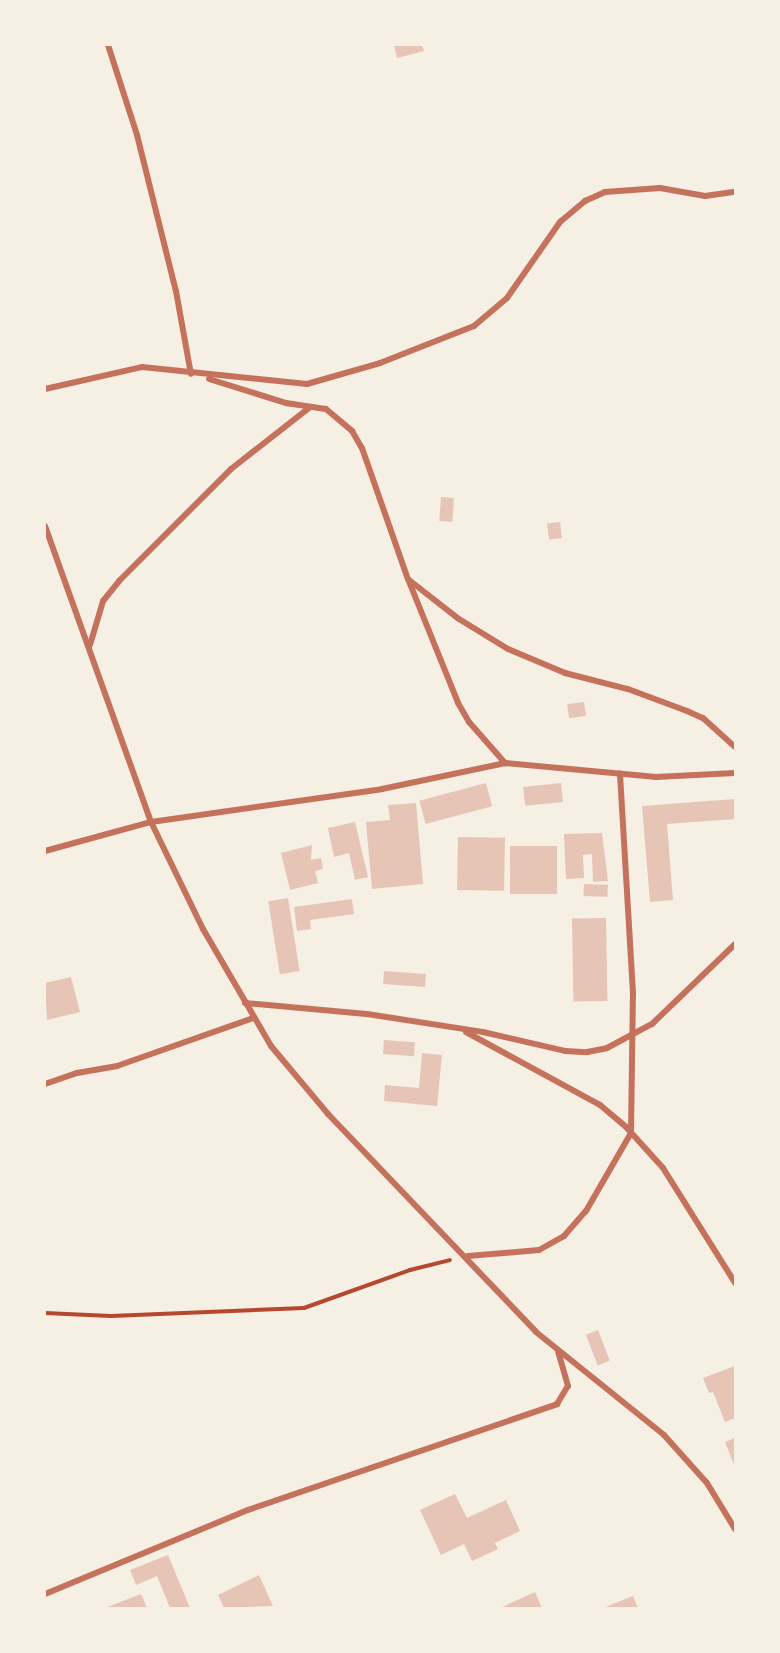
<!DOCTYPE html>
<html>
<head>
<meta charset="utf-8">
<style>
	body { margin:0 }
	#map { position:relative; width:780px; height:1653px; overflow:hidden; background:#f6efe4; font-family:"Open Sans",sans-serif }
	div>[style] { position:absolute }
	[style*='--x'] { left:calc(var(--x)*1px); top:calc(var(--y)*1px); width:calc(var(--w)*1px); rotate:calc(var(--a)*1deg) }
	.building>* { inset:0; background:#e6c5b7; transform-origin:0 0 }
	.path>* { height:4px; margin:-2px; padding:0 2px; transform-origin:2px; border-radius:2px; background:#b5482f }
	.minor>* { height:6px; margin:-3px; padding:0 3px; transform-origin:3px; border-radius:3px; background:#c5725c }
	span { translate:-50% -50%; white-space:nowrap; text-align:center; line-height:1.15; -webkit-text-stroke:4.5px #f6efe4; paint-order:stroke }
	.frame { position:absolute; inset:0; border:46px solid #f6efe4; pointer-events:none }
</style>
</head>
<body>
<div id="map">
	<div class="building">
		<div style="clip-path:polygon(394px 45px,422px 45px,424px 51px,397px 58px)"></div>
		<div style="left:441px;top:497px;width:13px;height:24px;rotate:4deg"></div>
		<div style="left:560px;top:522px;width:16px;height:13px;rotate:83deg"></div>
		<div style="left:584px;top:702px;width:14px;height:17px;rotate:82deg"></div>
		<div style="left:486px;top:783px;width:24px;height:69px;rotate:75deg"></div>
		<div style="left:561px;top:783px;width:19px;height:38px;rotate:84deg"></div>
		<div style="clip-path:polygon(735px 799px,735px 819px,667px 824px,673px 900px,650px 902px,642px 806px)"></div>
		<div style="clip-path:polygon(416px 803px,423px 884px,372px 889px,366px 822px,390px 820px,388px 805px)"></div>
		<div style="clip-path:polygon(355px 822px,368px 877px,355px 880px,349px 853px,334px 857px,328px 828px)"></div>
		<div style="clip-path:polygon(602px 833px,608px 881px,593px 882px,592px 854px,583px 855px,584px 878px,566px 879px,564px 834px)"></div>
		<div style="left:458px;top:837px;width:47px;height:53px;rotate:1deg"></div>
		<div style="clip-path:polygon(312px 845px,311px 860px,321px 858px,323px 869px,315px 871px,318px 883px,290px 890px,281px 853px)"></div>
		<div style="left:557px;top:846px;width:48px;height:47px;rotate:90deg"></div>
		<div style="left:584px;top:884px;width:24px;height:12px;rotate:2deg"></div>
		<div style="left:288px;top:898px;width:74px;height:20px;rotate:81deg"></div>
		<div style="clip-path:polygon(352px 899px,354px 914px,310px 920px,311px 929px,297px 931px,294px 907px)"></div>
		<div style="left:606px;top:918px;width:83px;height:34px;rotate:89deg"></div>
		<div style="left:384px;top:971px;width:42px;height:13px;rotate:4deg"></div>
		<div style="clip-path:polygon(71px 977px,80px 1012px,47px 1020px,45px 983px)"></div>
		<div style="left:384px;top:1040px;width:31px;height:14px;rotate:4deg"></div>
		<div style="clip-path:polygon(422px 1053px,442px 1055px,437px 1106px,384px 1101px,385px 1085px,419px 1088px)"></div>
		<div style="left:598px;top:1330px;width:33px;height:13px;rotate:69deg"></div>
		<div style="clip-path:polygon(735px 1366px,735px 1418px,725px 1422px,713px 1392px,709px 1393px,703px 1378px)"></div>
		<div style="clip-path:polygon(735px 1438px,735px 1467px,725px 1442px)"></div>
		<div style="clip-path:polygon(455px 1494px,467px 1518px,506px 1500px,520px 1531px,495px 1543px,498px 1549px,472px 1561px,464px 1544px,441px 1555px,420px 1510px)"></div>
		<div style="clip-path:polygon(168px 1555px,190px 1608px,170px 1608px,157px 1576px,136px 1585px,130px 1570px)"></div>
		<div style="clip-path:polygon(259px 1575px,273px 1606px,224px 1608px,218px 1595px)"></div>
		<div style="clip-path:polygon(535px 1592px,542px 1608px,500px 1608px)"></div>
		<div style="clip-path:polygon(141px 1594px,147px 1608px,105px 1608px)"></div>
		<div style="clip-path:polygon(633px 1596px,638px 1608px,603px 1608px)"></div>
	</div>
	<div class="path">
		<div style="--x:45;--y:1313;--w:66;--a:2.6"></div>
		<div style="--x:111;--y:1316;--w:193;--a:-2.4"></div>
		<div style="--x:304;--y:1308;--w:113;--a:-19.7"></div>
		<div style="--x:410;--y:1270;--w:41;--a:-14"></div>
	</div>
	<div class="minor">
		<div style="--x:108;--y:45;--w:95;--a:72.1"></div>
		<div style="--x:137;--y:135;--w:161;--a:76"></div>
		<div style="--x:176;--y:291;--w:84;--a:79.8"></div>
		<div style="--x:209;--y:379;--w:81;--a:17.3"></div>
		<div style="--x:286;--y:403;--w:40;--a:8.5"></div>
		<div style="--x:326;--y:409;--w:34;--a:40"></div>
		<div style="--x:352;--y:431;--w:20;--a:60"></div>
		<div style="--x:362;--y:448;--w:139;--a:70.7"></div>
		<div style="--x:408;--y:579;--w:134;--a:68"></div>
		<div style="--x:458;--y:703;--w:22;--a:60"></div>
		<div style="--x:469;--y:722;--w:55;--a:48.7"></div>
		<div style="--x:45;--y:389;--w:99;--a:-12.8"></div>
		<div style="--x:142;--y:367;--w:166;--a:5.9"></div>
		<div style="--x:307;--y:384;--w:76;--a:-16"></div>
		<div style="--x:380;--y:363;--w:101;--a:-21.5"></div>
		<div style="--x:474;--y:326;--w:43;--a:-40.3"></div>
		<div style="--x:507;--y:298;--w:93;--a:-55.1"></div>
		<div style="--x:560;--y:222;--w:33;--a:-40"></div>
		<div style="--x:585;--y:201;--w:22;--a:-24"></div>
		<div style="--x:605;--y:192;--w:55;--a:-4.2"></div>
		<div style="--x:660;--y:188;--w:46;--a:10.1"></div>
		<div style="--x:705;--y:196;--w:30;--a:-8"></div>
		<div style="--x:45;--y:526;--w:314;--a:70.3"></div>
		<div style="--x:151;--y:822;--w:119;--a:64.1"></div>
		<div style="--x:203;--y:929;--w:135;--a:59.8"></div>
		<div style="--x:271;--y:1046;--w:89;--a:50"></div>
		<div style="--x:328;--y:1114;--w:301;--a:46.3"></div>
		<div style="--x:536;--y:1332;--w:164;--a:38.8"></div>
		<div style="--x:664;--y:1435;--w:64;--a:48.1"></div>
		<div style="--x:707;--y:1483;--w:54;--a:58.7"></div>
		<div style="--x:409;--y:580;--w:63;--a:38"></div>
		<div style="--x:459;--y:619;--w:57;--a:31.5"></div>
		<div style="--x:508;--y:649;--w:62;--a:22.8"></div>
		<div style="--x:565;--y:673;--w:65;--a:14.3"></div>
		<div style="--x:628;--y:689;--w:63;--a:20.4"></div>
		<div style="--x:687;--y:711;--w:17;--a:24"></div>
		<div style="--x:703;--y:718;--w:43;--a:42.2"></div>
		<div style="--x:90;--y:645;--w:46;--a:-73.5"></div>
		<div style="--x:103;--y:601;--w:26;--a:-51"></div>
		<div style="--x:119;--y:581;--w:158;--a:-45"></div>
		<div style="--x:231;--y:469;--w:100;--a:-38.1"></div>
		<div style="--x:45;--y:851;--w:110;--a:-15.3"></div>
		<div style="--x:151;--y:822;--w:233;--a:-8.1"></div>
		<div style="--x:382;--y:789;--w:126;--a:-11.9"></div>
		<div style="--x:505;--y:763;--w:152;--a:5.3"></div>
		<div style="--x:656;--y:777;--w:79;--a:-2.9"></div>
		<div style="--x:245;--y:1003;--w:122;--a:5.2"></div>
		<div style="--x:367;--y:1014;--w:117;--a:8.8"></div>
		<div style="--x:483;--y:1032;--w:84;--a:13"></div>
		<div style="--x:565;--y:1051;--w:22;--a:3"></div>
		<div style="--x:587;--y:1052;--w:20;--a:-11"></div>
		<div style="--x:607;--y:1048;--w:51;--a:-28.1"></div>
		<div style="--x:652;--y:1024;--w:115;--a:-43.9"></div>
		<div style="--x:466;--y:1032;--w:153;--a:28.6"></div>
		<div style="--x:600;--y:1105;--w:34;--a:40"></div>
		<div style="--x:626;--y:1127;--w:55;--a:47.9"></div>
		<div style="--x:663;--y:1168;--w:136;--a:57.9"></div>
		<div style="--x:45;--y:1084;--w:34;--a:-19"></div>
		<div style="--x:77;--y:1073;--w:41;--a:-9.9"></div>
		<div style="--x:117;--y:1066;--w:144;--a:-19.4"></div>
		<div style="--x:468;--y:1256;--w:71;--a:-4.8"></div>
		<div style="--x:539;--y:1250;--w:29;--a:-29"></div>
		<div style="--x:564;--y:1236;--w:33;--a:-49"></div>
		<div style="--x:586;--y:1211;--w:90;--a:-60"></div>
		<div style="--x:631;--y:1133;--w:140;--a:-89.2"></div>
		<div style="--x:633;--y:993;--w:220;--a:-93.4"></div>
		<div style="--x:45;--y:1594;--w:220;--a:-22.5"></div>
		<div style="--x:248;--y:1510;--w:327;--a:-18.9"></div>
		<div style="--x:557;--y:1404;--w:21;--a:-59"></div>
		<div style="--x:568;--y:1386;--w:36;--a:-106"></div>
	</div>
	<div class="frame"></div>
</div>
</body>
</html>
